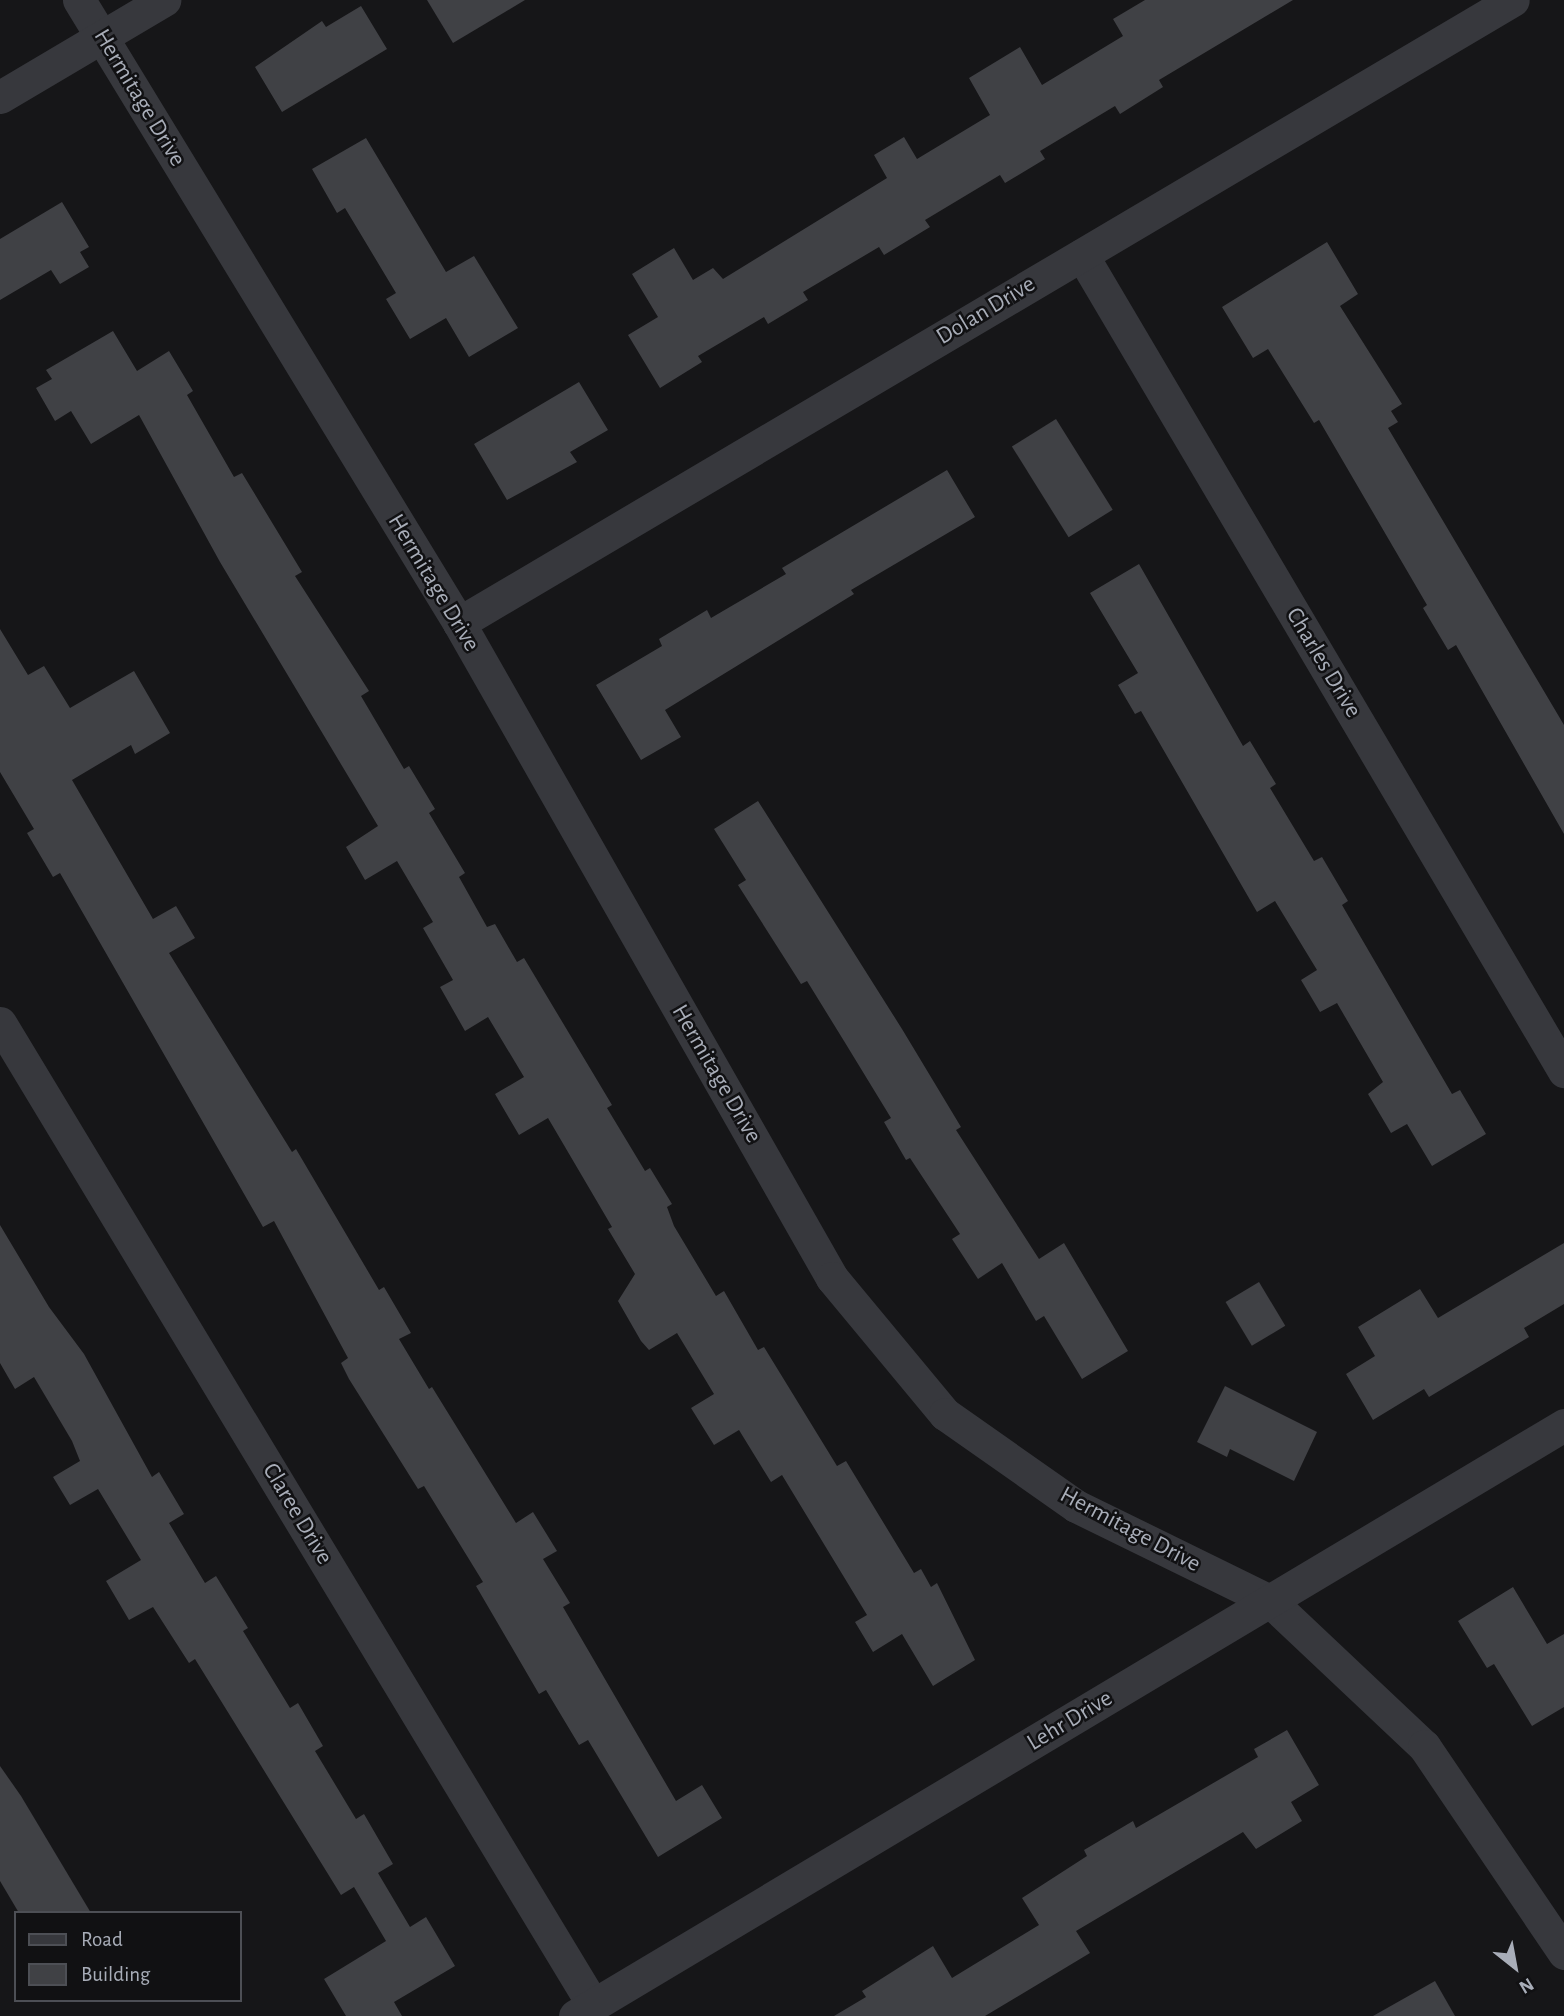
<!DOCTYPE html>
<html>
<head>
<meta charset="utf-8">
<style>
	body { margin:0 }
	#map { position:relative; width:1564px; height:2016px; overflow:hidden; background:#161618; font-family:"Alegreya Sans",sans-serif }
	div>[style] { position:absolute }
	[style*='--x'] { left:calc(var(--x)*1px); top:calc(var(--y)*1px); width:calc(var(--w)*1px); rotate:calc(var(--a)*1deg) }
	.building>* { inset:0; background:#404145; transform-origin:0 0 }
	.street>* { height:33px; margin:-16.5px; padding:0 16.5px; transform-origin:16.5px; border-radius:16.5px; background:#37383d }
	span { translate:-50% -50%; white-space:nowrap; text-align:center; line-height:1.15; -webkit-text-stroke:5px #111113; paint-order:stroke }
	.street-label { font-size:24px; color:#a8adb8 }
	.legend { position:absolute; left:14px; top:1911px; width:228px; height:91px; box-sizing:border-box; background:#111113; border:2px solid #4d4f55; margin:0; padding:9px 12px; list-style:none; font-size:21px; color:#a8adb8 }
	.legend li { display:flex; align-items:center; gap:14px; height:35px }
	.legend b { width:35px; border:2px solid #4d4f55 }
	.north { position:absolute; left:1480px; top:1932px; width:70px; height:70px; -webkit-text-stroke:5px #111113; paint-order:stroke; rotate:149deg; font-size:19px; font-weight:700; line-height:28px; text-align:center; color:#a8adb8 }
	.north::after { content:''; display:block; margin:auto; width:24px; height:32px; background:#a8adb8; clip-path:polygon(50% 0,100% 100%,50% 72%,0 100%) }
</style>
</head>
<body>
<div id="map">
	<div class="building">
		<div style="clip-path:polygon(427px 0,525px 0,453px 43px)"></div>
		<div style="clip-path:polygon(1145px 0,1293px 0,1159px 80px,1163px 87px,1120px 114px,1115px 106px,1040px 151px,1045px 159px,1005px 183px,1000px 175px,925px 220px,930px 227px,884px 255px,879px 247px,803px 292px,808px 300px,768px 324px,764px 317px,698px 356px,702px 362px,660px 388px,628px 335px,658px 317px,632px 274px,674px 248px,693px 280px,713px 268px,723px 279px,887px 178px,874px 155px,904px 137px,917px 159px,990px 115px,969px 78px,1020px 47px,1042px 85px,1123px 36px,1113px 19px)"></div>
		<div style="clip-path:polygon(361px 6px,387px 49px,282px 112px,255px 67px,322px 21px,326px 27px)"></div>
		<div style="clip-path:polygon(366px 138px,446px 272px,474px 256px,518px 328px,469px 357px,446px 318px,410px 339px,386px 299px,396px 293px,345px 208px,337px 213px,312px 169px)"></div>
		<div style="clip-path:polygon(62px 202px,89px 247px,80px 252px,89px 267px,60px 284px,51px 270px,0 300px,0 239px)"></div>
		<div style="clip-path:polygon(1327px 242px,1358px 294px,1340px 306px,1402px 404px,1391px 411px,1398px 422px,1388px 428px,1564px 725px,1564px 834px,1456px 645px,1448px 650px,1423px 608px,1427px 605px,1319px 420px,1314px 423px,1268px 349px,1253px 358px,1222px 307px)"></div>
		<div style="clip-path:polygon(113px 331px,137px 371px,169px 351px,193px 391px,187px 395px,234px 477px,242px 473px,302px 572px,295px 576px,369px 691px,361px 696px,404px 769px,409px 766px,435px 809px,429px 813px,465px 873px,459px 877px,487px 927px,495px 924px,517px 962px,524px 958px,612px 1105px,607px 1108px,645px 1171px,650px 1168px,672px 1204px,667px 1207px,674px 1226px,716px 1296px,724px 1291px,758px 1350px,764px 1347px,837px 1466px,846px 1461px,914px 1573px,921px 1569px,931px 1587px,937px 1583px,975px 1660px,933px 1686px,902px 1634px,873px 1652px,855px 1622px,867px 1615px,782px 1475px,771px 1482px,739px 1430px,714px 1445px,691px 1408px,714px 1394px,677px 1333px,649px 1350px,641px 1341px,618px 1301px,635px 1274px,608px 1229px,612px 1227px,548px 1118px,519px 1135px,495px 1094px,524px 1077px,488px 1017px,465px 1031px,440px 987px,453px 980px,423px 928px,433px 922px,397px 861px,365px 880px,346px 847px,378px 826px,220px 562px,139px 415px,91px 444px,71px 411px,55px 421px,36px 388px,52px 379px,46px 370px)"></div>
		<div style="clip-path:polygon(579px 382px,608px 430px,570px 452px,577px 462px,507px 500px,474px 444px)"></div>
		<div style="left:1056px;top:419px;width:107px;height:52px;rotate:58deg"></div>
		<div style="clip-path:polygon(947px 470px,975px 517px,851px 590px,854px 594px,665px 710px,681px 737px,641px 760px,596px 685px,662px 646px,659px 639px,707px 610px,711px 618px,786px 574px,782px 568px)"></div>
		<div style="clip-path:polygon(1139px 564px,1243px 746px,1250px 741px,1276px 784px,1270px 788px,1314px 861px,1322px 857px,1348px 901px,1342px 905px,1452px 1094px,1460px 1090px,1486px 1134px,1432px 1166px,1407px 1124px,1391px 1133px,1368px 1094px,1383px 1082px,1337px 1003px,1320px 1012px,1301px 980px,1317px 970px,1275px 901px,1257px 912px,1141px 711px,1135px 714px,1118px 685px,1138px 673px,1090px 593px)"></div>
		<div style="clip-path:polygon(0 629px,28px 675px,44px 666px,70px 708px,134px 671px,170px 733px,135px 754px,131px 745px,72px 780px,153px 919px,176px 906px,195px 938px,169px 953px,292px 1152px,296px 1149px,379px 1290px,384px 1287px,411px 1333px,399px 1339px,429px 1389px,432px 1387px,516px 1523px,533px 1512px,557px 1551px,543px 1559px,570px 1603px,563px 1607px,676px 1801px,702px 1785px,722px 1818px,658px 1857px,588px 1740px,579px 1745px,546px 1690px,539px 1694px,476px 1586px,483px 1582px,424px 1486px,418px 1489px,349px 1379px,341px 1363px,348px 1358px,274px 1221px,263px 1227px,60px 873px,53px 877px,27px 833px,34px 829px,0 772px)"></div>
		<div style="clip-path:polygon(758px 801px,902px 1029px,961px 1127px,956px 1130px,1039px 1259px,1064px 1243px,1128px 1351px,1082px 1379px,1044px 1316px,1036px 1321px,1002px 1263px,978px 1279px,952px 1239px,960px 1234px,910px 1158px,906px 1160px,884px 1122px,891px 1118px,844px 1041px,807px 981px,801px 984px,738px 885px,746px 880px,714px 829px)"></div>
		<div style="clip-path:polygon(0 1225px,49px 1307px,84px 1354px,152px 1477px,159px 1472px,184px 1514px,169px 1523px,205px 1583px,216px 1576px,248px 1628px,243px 1631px,290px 1708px,298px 1703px,323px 1746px,315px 1751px,356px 1819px,364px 1814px,393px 1864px,378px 1873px,410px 1927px,426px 1917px,455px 1966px,394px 2002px,402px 2016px,346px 2016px,324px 1979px,386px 1941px,354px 1887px,341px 1895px,195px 1659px,189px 1663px,153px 1607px,129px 1620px,106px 1581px,141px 1560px,98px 1489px,70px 1505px,53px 1477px,80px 1461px,72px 1441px,34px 1377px,15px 1389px,0 1363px)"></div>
		<div style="clip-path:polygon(1564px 1243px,1564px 1304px,1524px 1328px,1529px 1337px,1429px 1397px,1424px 1389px,1373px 1420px,1346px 1374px,1375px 1356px,1358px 1327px,1420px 1289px,1438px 1318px)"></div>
		<div style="left:1259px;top:1282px;width:51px;height:39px;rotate:59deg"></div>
		<div style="clip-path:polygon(1225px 1386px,1317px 1432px,1294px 1481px,1230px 1449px,1227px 1457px,1197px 1442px)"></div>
		<div style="clip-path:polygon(1513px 1587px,1547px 1644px,1564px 1634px,1564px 1707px,1532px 1726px,1494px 1664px,1487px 1668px,1458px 1621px)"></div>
		<div style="clip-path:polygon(1287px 1730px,1319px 1785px,1291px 1802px,1302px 1821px,1256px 1849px,1243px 1832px,1076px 1931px,1090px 1953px,985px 2016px,834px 2016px,866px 1997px,862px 1991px,933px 1946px,952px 1978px,1039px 1925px,1022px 1898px,1087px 1856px,1084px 1850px,1133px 1821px,1136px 1828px,1258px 1757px,1254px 1749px)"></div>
		<div style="clip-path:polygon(0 1766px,21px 1796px,91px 1913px,19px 1913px,0 1881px)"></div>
		<div style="clip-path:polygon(1435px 1981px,1455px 2016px,1373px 2016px)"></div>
	</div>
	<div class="street">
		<div style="--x:79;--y:0;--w:730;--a:58.62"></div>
		<div style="--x:459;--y:623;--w:754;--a:60.34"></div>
		<div style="--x:832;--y:1278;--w:177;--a:50.3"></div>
		<div style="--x:945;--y:1414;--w:160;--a:35.1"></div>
		<div style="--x:1076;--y:1506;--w:216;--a:26.1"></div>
		<div style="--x:1270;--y:1601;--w:212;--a:43.3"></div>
		<div style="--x:1424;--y:1746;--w:250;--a:55.9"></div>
		<div style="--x:0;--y:97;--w:191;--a:-30.6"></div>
		<div style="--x:1082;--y:255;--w:948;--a:59.43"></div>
		<div style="--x:459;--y:623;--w:1224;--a:-30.59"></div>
		<div style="--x:0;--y:1023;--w:1147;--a:58.87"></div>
		<div style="--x:575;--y:2016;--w:1152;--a:-30.86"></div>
	</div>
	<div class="street-label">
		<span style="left:139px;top:98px;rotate:59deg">Hermitage Drive</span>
		<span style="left:986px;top:311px;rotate:-31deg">Dolan Drive</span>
		<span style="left:433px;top:583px;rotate:59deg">Hermitage Drive</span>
		<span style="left:1323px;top:663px;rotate:59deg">Charles Drive</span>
		<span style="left:716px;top:1074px;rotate:60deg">Hermitage Drive</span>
		<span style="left:297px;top:1514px;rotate:59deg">Claree Drive</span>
		<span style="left:1130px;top:1530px;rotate:28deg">Hermitage Drive</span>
		<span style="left:1070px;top:1721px;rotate:-31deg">Lehr Drive</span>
	</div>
	<ul class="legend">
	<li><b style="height:9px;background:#37383d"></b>Road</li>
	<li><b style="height:19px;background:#404145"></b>Building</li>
	</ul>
	<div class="north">N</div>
</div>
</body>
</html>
